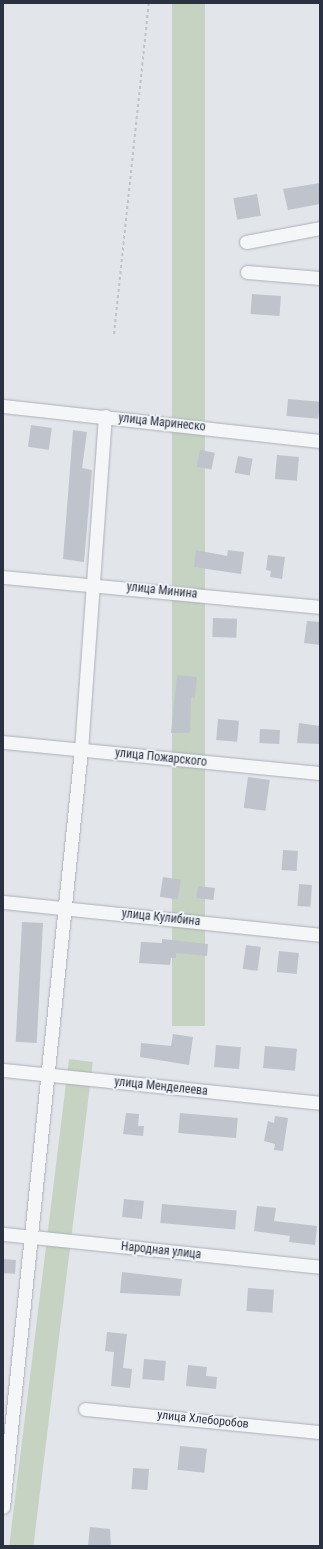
<!DOCTYPE html>
<html>
<head>
<meta charset="utf-8">
<style>
	body { margin:0 }
	#map { position:relative; width:323px; height:1549px; overflow:hidden; background:#e2e5ea; font-family:"Roboto Condensed",sans-serif }
	div>[style] { position:absolute }
	[style*='--x'] { left:calc(var(--x)*1px); top:calc(var(--y)*1px); width:calc(var(--w)*1px); rotate:calc(var(--a)*1deg) }
	.green>* { inset:0; background:#c6d3c3; transform-origin:0 0 }
	.building>* { inset:0; background:#bfc3cc; transform-origin:0 0 }
	.path>* { height:2px; margin-top:-1px; transform-origin:0; background:repeating-linear-gradient(90deg,#bfc3c8 0 3px,transparent 0 6px) }
	.roads { filter:drop-shadow(0 0 1px #abafb7) drop-shadow(0 0 1px #abafb7) }
	.minor>* { height:13px; margin:-6.5px; padding:0 6.5px; transform-origin:6.5px; border-radius:6.5px; background:#f4f6f8 }
	span { translate:-50% -50%; white-space:nowrap; text-align:center; line-height:1.15; -webkit-text-stroke:3.5px #f1f4f7; paint-order:stroke }
	.street-label { font-size:12px; color:#2a3141 }
	.frame { position:absolute; inset:0; border:4px solid #2a3141; pointer-events:none }
</style>
</head>
<body>
<div id="map">
	<div class="green">
		<div style="left:172px;top:3px;width:33px;height:1023px"></div>
		<div style="left:69px;top:1059px;width:24px;height:490px;rotate:7deg"></div>
	</div>
	<div class="building">
		<div style="clip-path:polygon(320px 183px,320px 204px,288px 210px,283px 189px)"></div>
		<div style="left:257px;top:194px;width:22px;height:24px;rotate:80deg"></div>
		<div style="left:252px;top:294px;width:29px;height:20px;rotate:4deg"></div>
		<div style="left:288px;top:399px;width:32px;height:17px;rotate:5deg"></div>
		<div style="left:31px;top:425px;width:21px;height:22px;rotate:8deg"></div>
		<div style="clip-path:polygon(73px 430px,87px 432px,82px 468px,92px 470px,84px 562px,63px 559px)"></div>
		<div style="left:200px;top:450px;width:15px;height:17px;rotate:11deg"></div>
		<div style="left:277px;top:455px;width:22px;height:24px;rotate:5deg"></div>
		<div style="left:238px;top:456px;width:15px;height:17px;rotate:11deg"></div>
		<div style="clip-path:polygon(196px 550px,227px 556px,228px 550px,244px 552px,241px 574px,194px 567px)"></div>
		<div style="clip-path:polygon(268px 555px,285px 557px,282px 579px,270px 577px,271px 571px,266px 570px)"></div>
		<div style="left:213px;top:618px;width:24px;height:19px;rotate:2deg"></div>
		<div style="clip-path:polygon(307px 621px,320px 622px,320px 645px,304px 643px)"></div>
		<div style="clip-path:polygon(177px 675px,197px 677px,195px 698px,191px 697px,190px 733px,171px 733px)"></div>
		<div style="left:218px;top:719px;width:21px;height:21px;rotate:5deg"></div>
		<div style="clip-path:polygon(299px 723px,320px 726px,320px 744px,297px 743px)"></div>
		<div style="left:260px;top:729px;width:20px;height:14px;rotate:3deg"></div>
		<div style="left:248px;top:777px;width:22px;height:31px;rotate:8deg"></div>
		<div style="left:283px;top:850px;width:15px;height:20px;rotate:4deg"></div>
		<div style="left:163px;top:877px;width:18px;height:20px;rotate:9deg"></div>
		<div style="left:299px;top:884px;width:13px;height:22px;rotate:4deg"></div>
		<div style="left:198px;top:886px;width:17px;height:12px;rotate:7deg"></div>
		<div style="left:22px;top:922px;width:21px;height:120px;rotate:3deg"></div>
		<div style="clip-path:polygon(162px 939px,208px 944px,207px 956px,176px 953px,176px 958px,171px 958px,170px 965px,139px 963px,141px 942px,162px 943px)"></div>
		<div style="left:246px;top:945px;width:15px;height:24px;rotate:8deg"></div>
		<div style="left:279px;top:951px;width:20px;height:21px;rotate:6deg"></div>
		<div style="clip-path:polygon(173px 1034px,193px 1037px,189px 1065px,140px 1057px,141px 1043px,171px 1046px)"></div>
		<div style="left:216px;top:1045px;width:25px;height:22px;rotate:5deg"></div>
		<div style="left:265px;top:1046px;width:32px;height:22px;rotate:5deg"></div>
		<div style="clip-path:polygon(126px 1113px,139px 1114px,138px 1126px,144px 1126px,143px 1136px,123px 1134px)"></div>
		<div style="left:180px;top:1113px;width:58px;height:20px;rotate:5deg"></div>
		<div style="clip-path:polygon(275px 1116px,288px 1118px,283px 1151px,274px 1150px,275px 1144px,264px 1141px,268px 1121px,274px 1123px)"></div>
		<div style="left:124px;top:1199px;width:20px;height:18px;rotate:6deg"></div>
		<div style="left:162px;top:1204px;width:75px;height:19px;rotate:5deg"></div>
		<div style="clip-path:polygon(257px 1206px,276px 1208px,274px 1221px,317px 1226px,315px 1245px,289px 1242px,290px 1236px,254px 1231px)"></div>
		<div style="left:3px;top:1259px;width:13px;height:14px;rotate:4deg"></div>
		<div style="clip-path:polygon(122px 1272px,182px 1279px,180px 1296px,120px 1293px)"></div>
		<div style="left:248px;top:1288px;width:26px;height:23px;rotate:4deg"></div>
		<div style="clip-path:polygon(107px 1332px,127px 1334px,123px 1368px,132px 1369px,130px 1388px,111px 1386px,114px 1352px,105px 1351px)"></div>
		<div style="left:144px;top:1359px;width:22px;height:20px;rotate:5deg"></div>
		<div style="clip-path:polygon(188px 1365px,207px 1367px,206px 1376px,217px 1377px,216px 1389px,186px 1386px)"></div>
		<div style="left:180px;top:1446px;width:27px;height:24px;rotate:6deg"></div>
		<div style="left:133px;top:1468px;width:16px;height:21px;rotate:4deg"></div>
		<div style="clip-path:polygon(90px 1527px,110px 1529px,111px 1546px,88px 1546px)"></div>
	</div>
	<div class="path">
		<div style="--x:114;--y:334;--w:333;--a:-84"></div>
	</div>
	<div class="roads">
		<div class="minor">
			<div style="--x:246;--y:242;--w:75;--a:-10.7"></div>
			<div style="--x:247;--y:272;--w:73;--a:4.7"></div>
			<div style="--x:3;--y:406;--w:319;--a:6.3"></div>
			<div style="--x:3;--y:577;--w:318;--a:5.4"></div>
			<div style="--x:3;--y:742;--w:319;--a:5.6"></div>
			<div style="--x:3;--y:902;--w:319;--a:5.9"></div>
			<div style="--x:3;--y:1070;--w:319;--a:5.9"></div>
			<div style="--x:3;--y:1234;--w:319;--a:5.9"></div>
			<div style="--x:85;--y:1409;--w:236;--a:5.6"></div>
			<div style="--x:3;--y:1507;--w:761;--a:-84.12"></div>
			<div style="--x:81;--y:750;--w:335;--a:-85.9"></div>
		</div>
	</div>
	<div class="street-label">
		<span style="left:162px;top:423px;rotate:6deg">улица Маринеско</span>
		<span style="left:162px;top:591px;rotate:6deg">улица Минина</span>
		<span style="left:161px;top:758px;rotate:6deg">улица Пожарского</span>
		<span style="left:161px;top:918px;rotate:6deg">улица Кулибина</span>
		<span style="left:161px;top:1087px;rotate:6deg">улица Менделеева</span>
		<span style="left:161px;top:1251px;rotate:6deg">Народная улица</span>
		<span style="left:203px;top:1420px;rotate:6deg">улица Хлеборобов</span>
	</div>
	<div class="frame"></div>
</div>
</body>
</html>
